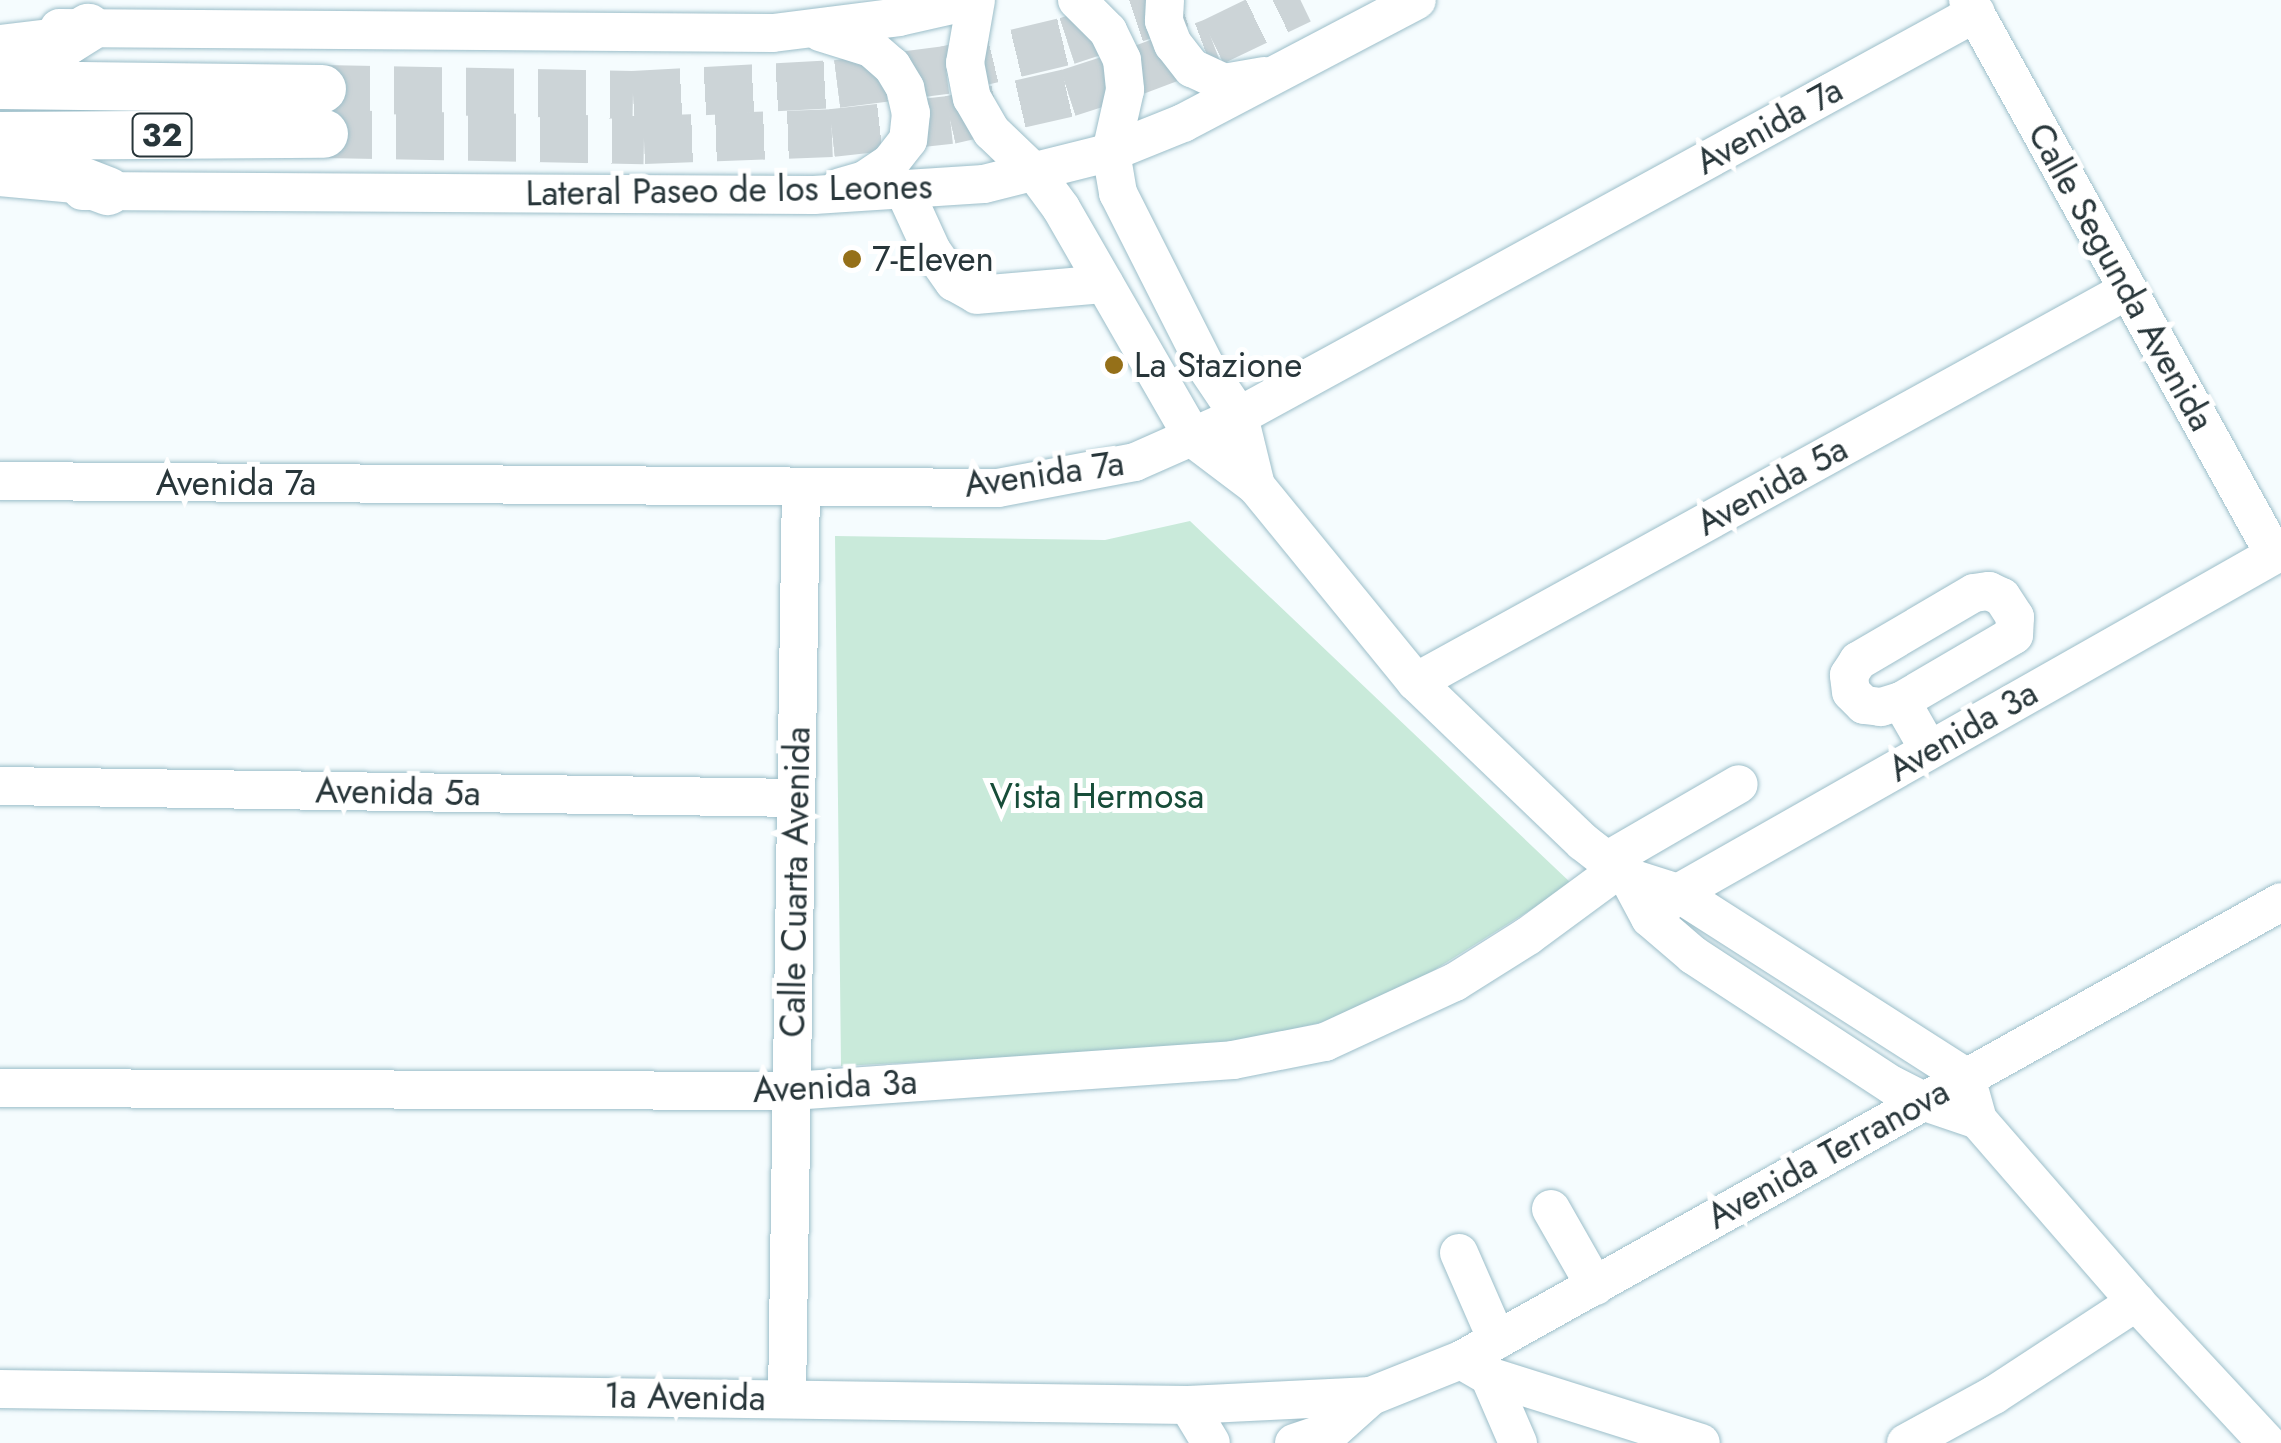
<!DOCTYPE html>
<html>
<head>
<meta charset="utf-8">
<style>
	body { margin:0 }
	#map { position:relative; width:2281px; height:1443px; overflow:hidden; background:#f5fcfe; font-family:Jost,sans-serif }
	div>[style] { position:absolute }
	[style*='--x'] { left:calc(var(--x)*1px); top:calc(var(--y)*1px); width:calc(var(--w)*1px); rotate:calc(var(--a)*1deg) }
	.green>* { inset:0; background:#c9eada }
	.major-tunnel>* { height:48px; margin-top:-24px; transform-origin:0; background:repeating-linear-gradient(90deg,#ccd4d7 0 48px,transparent 0 72px) }
	.roads { filter:drop-shadow(0 0 2px #9cbec9) drop-shadow(0 0 2px #9cbec9) }
	.minor>* { height:38px; margin:-19px; padding:0 19px; transform-origin:19px; border-radius:19px; background:#fff }
	.major>* { height:48px; margin:-24px; padding:0 24px; transform-origin:24px; border-radius:24px; background:#fff }
	.dots>* { width:28px; height:28px; translate:-50% -50%; box-sizing:border-box; border:5px solid #fff; border-radius:50% }
	span { translate:-50% -50%; white-space:nowrap; text-align:center; line-height:1.15; -webkit-text-stroke:10px #fff; paint-order:stroke }
	.shield-label span { padding:2px 8px; background:#fff; border:2px solid; border-radius:8px; -webkit-text-stroke-width:0 }
	.shield-label { font-size:32px; color:#28363a; font-weight:700 }
	.street-label { font-size:35px; color:#28363a }
	.poi-label { font-size:35px; color:#28363a }
	.left { translate:0 -50%; text-align:left }
	.park-label { font-size:35px; color:#174d39 }
</style>
</head>
<body>
<div id="map">
	<div class="green">
		<div style="clip-path:polygon(1190px 521px,1572px 884px,1367px 1012px,1215px 1047px,841px 1066px,835px 536px,1105px 540px)"></div>
	</div>
	<div class="major-tunnel">
		<div style="--x:322;--y:89;--w:311;--a:1.1"></div>
		<div style="--x:633;--y:95;--w:204;--a:-3.1"></div>
		<div style="--x:837;--y:84;--w:110;--a:-7.3"></div>
		<div style="--x:946;--y:70;--w:124;--a:-13.5"></div>
		<div style="--x:1067;--y:41;--w:131;--a:-18.3"></div>
		<div style="--x:324;--y:134;--w:320;--a:1.1"></div>
		<div style="--x:644;--y:140;--w:188;--a:-2.1"></div>
		<div style="--x:832;--y:133;--w:119;--a:-6.3"></div>
		<div style="--x:950;--y:120;--w:121;--a:-12.9"></div>
		<div style="--x:1068;--y:93;--w:71;--a:-17.9"></div>
		<div style="--x:1136;--y:71;--w:82;--a:-20.6"></div>
		<div style="--x:1213;--y:42;--w:97;--a:-25.8"></div>
	</div>
	<div class="roads">
		<div class="minor">
			<div style="--x:976;--y:0;--w:64;--a:99.9"></div>
			<div style="--x:965;--y:63;--w:36;--a:79"></div>
			<div style="--x:972;--y:98;--w:39;--a:60"></div>
			<div style="--x:992;--y:132;--w:61;--a:43.7"></div>
			<div style="--x:1036;--y:174;--w:42;--a:53.7"></div>
			<div style="--x:1061;--y:208;--w:267;--a:60.1"></div>
			<div style="--x:1194;--y:439;--w:78;--a:37.2"></div>
			<div style="--x:1256;--y:486;--w:253;--a:50.8"></div>
			<div style="--x:1416;--y:682;--w:231;--a:43.8"></div>
			<div style="--x:1583;--y:842;--w:57;--a:37.9"></div>
			<div style="--x:1628;--y:877;--w:47;--a:61.8"></div>
			<div style="--x:1650;--y:918;--w:57;--a:40.7"></div>
			<div style="--x:1693;--y:955;--w:238;--a:33.2"></div>
			<div style="--x:1892;--y:1085;--w:37;--a:27"></div>
			<div style="--x:1925;--y:1102;--w:56;--a:18.8"></div>
			<div style="--x:1077;--y:0;--w:44;--a:45"></div>
			<div style="--x:1108;--y:31;--w:32;--a:64"></div>
			<div style="--x:1122;--y:60;--w:30;--a:84"></div>
			<div style="--x:1125;--y:90;--w:64;--a:102.7"></div>
			<div style="--x:1111;--y:152;--w:42;--a:80.3"></div>
			<div style="--x:1118;--y:193;--w:195;--a:63.2"></div>
			<div style="--x:1206;--y:367;--w:59;--a:56"></div>
			<div style="--x:1239;--y:416;--w:72;--a:76.3"></div>
			<div style="--x:1165;--y:0;--w:21;--a:93"></div>
			<div style="--x:1164;--y:21;--w:25;--a:69"></div>
			<div style="--x:1173;--y:44;--w:31;--a:52"></div>
			<div style="--x:1192;--y:68;--w:35;--a:25"></div>
			<div style="--x:1224;--y:83;--w:41;--a:-9.9"></div>
			<div style="--x:1968;--y:0;--w:633;--a:61.09"></div>
			<div style="--x:59;--y:28;--w:714;--a:0.4"></div>
			<div style="--x:773;--y:33;--w:127;--a:-7.2"></div>
			<div style="--x:899;--y:17;--w:77;--a:-12.8"></div>
			<div style="--x:820;--y:32;--w:53;--a:17.4"></div>
			<div style="--x:871;--y:48;--w:28;--a:41"></div>
			<div style="--x:892;--y:66;--w:26;--a:59"></div>
			<div style="--x:905;--y:88;--w:26;--a:77"></div>
			<div style="--x:911;--y:113;--w:27;--a:96"></div>
			<div style="--x:908;--y:140;--w:29;--a:128"></div>
			<div style="--x:890;--y:163;--w:30;--a:146"></div>
			<div style="--x:865;--y:180;--w:26;--a:164"></div>
			<div style="--x:82;--y:191;--w:732;--a:0.31"></div>
			<div style="--x:814;--y:195;--w:170;--a:-3.7"></div>
			<div style="--x:984;--y:184;--w:131;--a:-14.1"></div>
			<div style="--x:1111;--y:152;--w:78;--a:-21.9"></div>
			<div style="--x:1183;--y:123;--w:264;--a:-27.7"></div>
			<div style="--x:905;--y:192;--w:65;--a:65.4"></div>
			<div style="--x:932;--y:251;--w:38;--a:55"></div>
			<div style="--x:954;--y:282;--w:26;--a:29"></div>
			<div style="--x:977;--y:295;--w:128;--a:-4.9"></div>
			<div style="--x:0;--y:481;--w:998;--a:0.4"></div>
			<div style="--x:998;--y:488;--w:139;--a:-10.7"></div>
			<div style="--x:1135;--y:462;--w:114;--a:-23.9"></div>
			<div style="--x:1239;--y:416;--w:840;--a:-28.67"></div>
			<div style="--x:1416;--y:682;--w:813;--a:-28.84"></div>
			<div style="--x:1901;--y:701;--w:21;--a:163"></div>
			<div style="--x:1881;--y:707;--w:17;--a:-173"></div>
			<div style="--x:1864;--y:705;--w:18;--a:-135"></div>
			<div style="--x:1851;--y:692;--w:17;--a:-97"></div>
			<div style="--x:1849;--y:675;--w:17;--a:-57"></div>
			<div style="--x:1858;--y:661;--w:134;--a:-30.4"></div>
			<div style="--x:1974;--y:593;--w:15;--a:-8"></div>
			<div style="--x:1989;--y:591;--w:14;--a:25"></div>
			<div style="--x:2002;--y:597;--w:24;--a:57"></div>
			<div style="--x:2015;--y:617;--w:18;--a:93"></div>
			<div style="--x:2014;--y:635;--w:131;--a:149.7"></div>
			<div style="--x:1901;--y:701;--w:56;--a:60.3"></div>
			<div style="--x:0;--y:786;--w:796;--a:0.86"></div>
			<div style="--x:1608;--y:860;--w:151;--a:-30.1"></div>
			<div style="--x:1628;--y:877;--w:52;--a:17.7"></div>
			<div style="--x:1678;--y:893;--w:342;--a:32.6"></div>
			<div style="--x:1966;--y:1077;--w:45;--a:74.4"></div>
			<div style="--x:1978;--y:1120;--w:241;--a:49"></div>
			<div style="--x:2136;--y:1302;--w:192;--a:47.1"></div>
			<div style="--x:1664;--y:906;--w:19;--a:-43"></div>
			<div style="--x:1678;--y:893;--w:693;--a:-29.56"></div>
			<div style="--x:0;--y:1088;--w:792;--a:0.22"></div>
			<div style="--x:792;--y:1091;--w:442;--a:-4"></div>
			<div style="--x:1233;--y:1060;--w:94;--a:-11.1"></div>
			<div style="--x:1325;--y:1042;--w:143;--a:-24.8"></div>
			<div style="--x:1455;--y:982;--w:86;--a:-32.2"></div>
			<div style="--x:1528;--y:936;--w:113;--a:-36.4"></div>
			<div style="--x:1551;--y:1209;--w:89;--a:60.3"></div>
			<div style="--x:1459;--y:1253;--w:95;--a:66.4"></div>
			<div style="--x:1461;--y:1360;--w:32;--a:30"></div>
			<div style="--x:1489;--y:1376;--w:222;--a:17.5"></div>
			<div style="--x:1489;--y:1376;--w:73;--a:66.6"></div>
			<div style="--x:0;--y:1389;--w:1188;--a:0.77"></div>
			<div style="--x:1188;--y:1405;--w:183;--a:-2.8"></div>
			<div style="--x:787;--y:1398;--w:911;--a:-89.12"></div>
			<div style="--x:1188;--y:1405;--w:44;--a:58.8"></div>
			<div style="--x:1294;--y:1443;--w:41;--a:-18.4"></div>
			<div style="--x:1333;--y:1430;--w:51;--a:-41.8"></div>
			<div style="--x:1371;--y:1396;--w:97;--a:-21.8"></div>
			<div style="--x:1461;--y:1360;--w:939;--a:-29.18"></div>
			<div style="--x:1906;--y:1443;--w:100;--a:-28.6"></div>
			<div style="--x:1994;--y:1395;--w:170;--a:-33.2"></div>
		</div>
		<div class="major">
			<div style="--x:0;--y:49;--w:67;--a:-6.8"></div>
			<div style="--x:67;--y:41;--w:25;--a:-32"></div>
			<div style="--x:0;--y:85;--w:322;--a:0.7"></div>
			<div style="--x:0;--y:136;--w:324;--a:-0.4"></div>
			<div style="--x:0;--y:172;--w:76;--a:5.3"></div>
			<div style="--x:76;--y:179;--w:34;--a:21"></div>
		</div>
	</div>
	<div class="dots">
		<div style="left:852px;top:259px;background:#957019"></div>
		<div style="left:1114px;top:365px;background:#957019"></div>
	</div>
	<div class="shield-label">
		<span style="left:162px;top:135px">32</span>
	</div>
	<div class="street-label">
		<span style="left:1769px;top:126px;rotate:-29deg">Avenida 7a</span>
		<span style="left:729px;top:190px;rotate:-1deg">Lateral Paseo de los Leones</span>
		<span style="left:2121px;top:277px;rotate:61deg">Calle Segunda Avenida</span>
		<span style="left:1044px;top:474px;rotate:-8deg">Avenida 7a</span>
		<span style="left:236px;top:483px">Avenida 7a</span>
		<span style="left:1772px;top:486px;rotate:-29deg">Avenida 5a</span>
		<span style="left:1963px;top:731px;rotate:-30deg">Avenida 3a</span>
		<span style="left:398px;top:792px;rotate:1deg">Avenida 5a</span>
		<span style="left:795px;top:882px;rotate:-89deg">Calle Cuarta Avenida</span>
		<span style="left:835px;top:1086px;rotate:-3deg">Avenida 3a</span>
		<span style="left:1828px;top:1154px;rotate:-29deg">Avenida Terranova</span>
		<span style="left:685px;top:1397px;rotate:1deg">1a Avenida</span>
	</div>
	<div class="poi-label">
		<span class="left" style="left:872px;top:259px">7-Eleven</span>
		<span class="left" style="left:1134px;top:365px">La Stazione</span>
	</div>
	<div class="park-label">
		<span style="left:1097px;top:796px">Vista Hermosa</span>
	</div>
</div>
</body>
</html>
